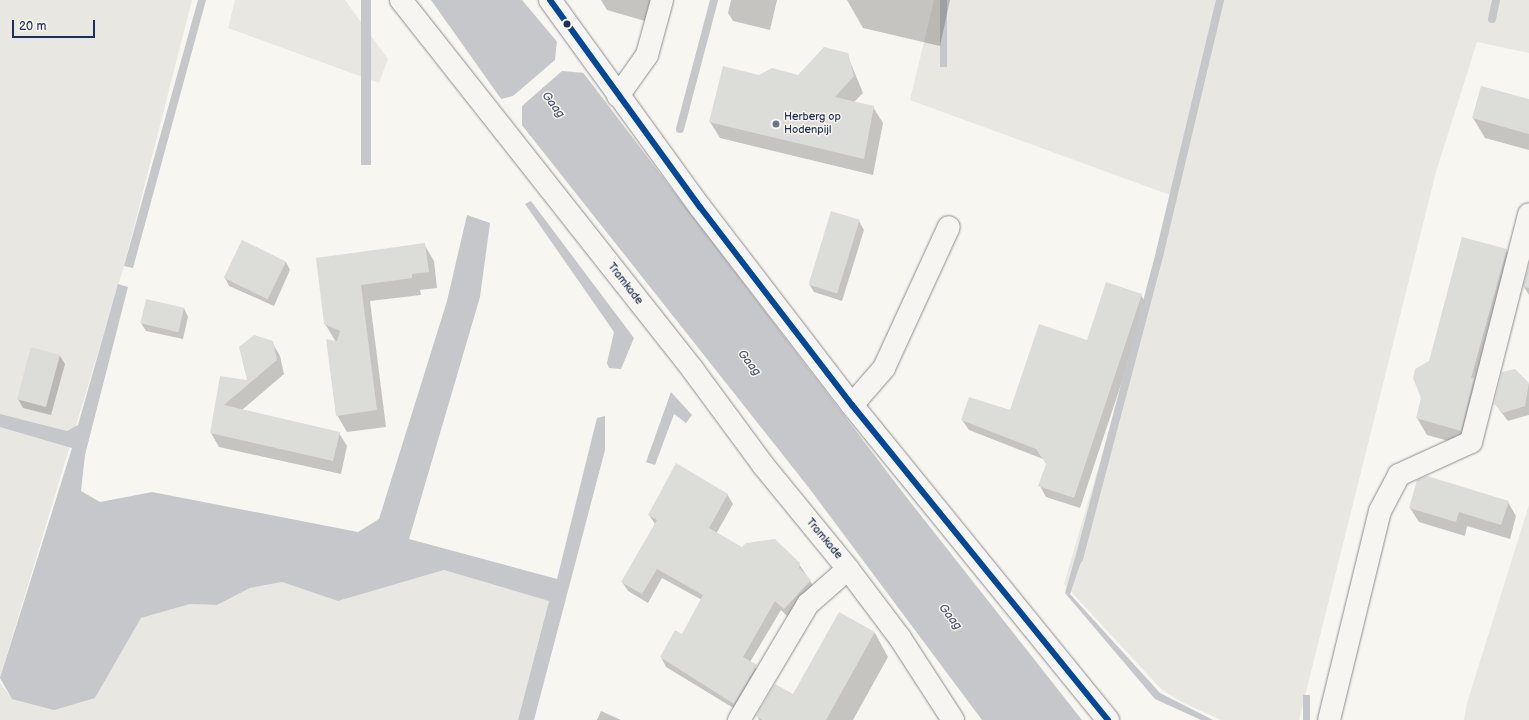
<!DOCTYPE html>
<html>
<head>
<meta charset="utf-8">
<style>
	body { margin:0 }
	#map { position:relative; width:1529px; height:720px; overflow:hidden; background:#f8f6f0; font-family:"Balsamiq Sans",sans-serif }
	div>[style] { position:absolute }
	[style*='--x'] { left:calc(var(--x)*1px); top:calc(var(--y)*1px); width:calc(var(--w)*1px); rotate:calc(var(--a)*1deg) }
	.green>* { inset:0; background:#e8e7e2 }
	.water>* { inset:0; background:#c5c7cb; transform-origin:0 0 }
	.pier>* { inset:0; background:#f8f6f0 }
	.shadow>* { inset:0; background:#0003 }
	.stream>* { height:8px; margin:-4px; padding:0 4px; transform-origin:4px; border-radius:4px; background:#c5c7cb }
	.building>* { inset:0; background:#dcdcd9; transform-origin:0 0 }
	.roads { filter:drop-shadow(0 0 1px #8b8e94) drop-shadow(0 0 1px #8b8e94) }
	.minor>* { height:22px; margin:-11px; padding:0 11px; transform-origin:11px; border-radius:11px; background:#f6f5f1 }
	.major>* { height:22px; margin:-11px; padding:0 11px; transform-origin:11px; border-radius:11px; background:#f6f5f1 }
	.bus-1>* { height:6px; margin:-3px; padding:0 3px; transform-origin:3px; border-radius:3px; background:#004899 }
	.dots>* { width:11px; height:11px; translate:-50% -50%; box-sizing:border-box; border:2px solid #fbf7ec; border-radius:50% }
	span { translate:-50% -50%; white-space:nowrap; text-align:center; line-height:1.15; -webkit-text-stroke:3px #fbf7ec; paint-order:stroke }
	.poi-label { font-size:11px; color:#1b2f5e }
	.left { translate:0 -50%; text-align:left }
	.street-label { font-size:11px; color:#1b2f5e }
	.water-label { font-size:12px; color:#47577a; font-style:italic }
	.scale { position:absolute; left:12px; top:20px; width:83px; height:18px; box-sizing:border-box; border:2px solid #1b2f5e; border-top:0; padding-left:5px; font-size:12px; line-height:14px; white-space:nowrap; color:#1b2f5e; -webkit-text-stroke:3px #fbf7ec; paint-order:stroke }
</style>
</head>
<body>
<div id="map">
	<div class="green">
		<div style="clip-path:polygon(0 0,192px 0,124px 266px,0 678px)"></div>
		<div style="clip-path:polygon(235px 0,345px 0,388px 59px,379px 83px,228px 28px)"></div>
		<div style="clip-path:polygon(934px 0,1529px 0,1529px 53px,1477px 42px,1436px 172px,1299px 720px,1221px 720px,1184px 703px,1162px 690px,1064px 584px,1138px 332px,1170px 195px,910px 100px)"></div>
		<div style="clip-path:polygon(1529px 505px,1529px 720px,1464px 720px,1467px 703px)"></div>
		<div style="clip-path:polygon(444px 570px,549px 601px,518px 720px,0 720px,0 683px,12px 699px,95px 698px,141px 618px,190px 604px,217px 605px,250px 588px,282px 582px,338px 601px)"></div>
	</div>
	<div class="water">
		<div style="clip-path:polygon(198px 0,206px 0,133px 268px,124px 266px)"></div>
		<div style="left:361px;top:0;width:10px;height:165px"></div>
		<div style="clip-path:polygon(431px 0,522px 0,585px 75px,904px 494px,1082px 720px,982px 720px,809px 488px,499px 96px)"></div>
		<div style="left:940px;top:0;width:7px;height:67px"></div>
		<div style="clip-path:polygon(531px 201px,634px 338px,621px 369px,609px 368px,607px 363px,614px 332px,525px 204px)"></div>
		<div style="clip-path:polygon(467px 215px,490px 223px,480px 297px,409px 539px,557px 579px,597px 418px,605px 416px,605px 450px,534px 720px,518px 720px,549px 601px,444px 570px,338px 601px,282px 582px,250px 588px,217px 605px,190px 604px,141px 618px,95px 698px,54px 710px,12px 699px,0 678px,72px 448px,0 427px,0 414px,67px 431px,78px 425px,118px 284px,128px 287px,85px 455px,81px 491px,100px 502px,152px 492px,358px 532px,379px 519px,447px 301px)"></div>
		<div style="clip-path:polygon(671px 392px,692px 415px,686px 423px,674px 414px,655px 465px,646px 462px)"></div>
		<div style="clip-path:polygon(1075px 558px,1082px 559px,1070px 594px,1160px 693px,1213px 720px,1201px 720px,1155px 699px,1065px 593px)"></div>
		<div style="left:1303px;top:695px;width:7px;height:26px"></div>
	</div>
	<div class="pier">
		<div style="clip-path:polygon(557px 40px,585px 73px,562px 71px,522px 106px,522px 126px,501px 99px,513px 96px,555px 60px)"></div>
	</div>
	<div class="shadow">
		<div style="clip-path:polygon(601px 0,666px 0,659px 25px,607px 10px)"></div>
		<div style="clip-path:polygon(731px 0,777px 0,770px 30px,733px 21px,728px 13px)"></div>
		<div style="clip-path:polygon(847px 0,950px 0,940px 46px,863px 28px)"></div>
		<div style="clip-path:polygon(847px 54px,863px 93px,854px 102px,873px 107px,883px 123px,873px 175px,720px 138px,710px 122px,759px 76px,798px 76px)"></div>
		<div style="clip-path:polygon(1529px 100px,1529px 150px,1485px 138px,1473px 118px)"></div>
		<div style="clip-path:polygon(859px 221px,864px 230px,842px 301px,814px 292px,809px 284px)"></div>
		<div style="clip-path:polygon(242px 242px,286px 262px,290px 270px,274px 306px,229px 286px,225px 278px)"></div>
		<div style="clip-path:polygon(424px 244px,434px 261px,437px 288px,420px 290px,421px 295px,370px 301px,386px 427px,347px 432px,337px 415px,336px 342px,325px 324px,317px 259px)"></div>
		<div style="clip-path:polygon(1506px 250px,1516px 267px,1470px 447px,1427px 435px,1417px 418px,1430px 362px)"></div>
		<div style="clip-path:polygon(1529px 270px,1529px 295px,1524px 287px)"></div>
		<div style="clip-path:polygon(1141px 295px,1147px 306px,1080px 508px,1046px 497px,1040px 486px,1047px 465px,1043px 459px,969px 430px,962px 420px,1010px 412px)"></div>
		<div style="clip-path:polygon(184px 308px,188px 317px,183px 339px,146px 331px,141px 323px)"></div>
		<div style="clip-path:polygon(272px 342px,280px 356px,284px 374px,242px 410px,339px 433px,347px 446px,341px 474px,219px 447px,211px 433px,221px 377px,248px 382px)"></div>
		<div style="clip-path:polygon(31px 348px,60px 356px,65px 364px,51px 415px,23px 408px,18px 399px)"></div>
		<div style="clip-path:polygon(1515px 370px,1529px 384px,1529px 415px,1508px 421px,1495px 404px)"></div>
		<div style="clip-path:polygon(727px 494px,733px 504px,716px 534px,742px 548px,799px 564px,816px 590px,789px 618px,781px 610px,750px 662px,762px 675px,740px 712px,666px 667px,661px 657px,682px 636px,702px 600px,662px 578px,648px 603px,628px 591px,622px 582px,655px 524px,649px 515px)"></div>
		<div style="clip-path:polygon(1508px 502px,1516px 516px,1510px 539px,1467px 526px,1465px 536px,1419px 522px,1410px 508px)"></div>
		<div style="clip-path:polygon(875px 633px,888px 657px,853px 720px,759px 720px,757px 716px,794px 695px)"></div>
		<div style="clip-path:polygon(601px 711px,621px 720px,597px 720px)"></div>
	</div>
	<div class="stream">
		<div style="--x:1492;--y:19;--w:19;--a:-78"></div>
		<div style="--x:680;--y:129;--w:133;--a:-75.2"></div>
		<div style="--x:1079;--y:559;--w:318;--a:-75.2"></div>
		<div style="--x:1160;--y:252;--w:259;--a:-76.6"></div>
	</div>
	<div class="building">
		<div style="clip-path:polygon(824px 47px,848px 53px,854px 76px,835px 97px,874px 106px,864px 159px,709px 122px,723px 66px,759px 75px,772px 68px,798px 75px)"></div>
		<div style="clip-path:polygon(1481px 86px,1529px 99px,1529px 134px,1472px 118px)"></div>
		<div style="left:831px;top:211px;width:30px;height:77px;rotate:17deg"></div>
		<div style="clip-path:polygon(1462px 237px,1507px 249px,1471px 378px,1474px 378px,1461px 431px,1416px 418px,1421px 398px,1413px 378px,1415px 369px,1429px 361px)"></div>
		<div style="left:242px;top:240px;width:49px;height:42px;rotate:26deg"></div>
		<div style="clip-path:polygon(425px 243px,429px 272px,412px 274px,412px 278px,361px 285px,377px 410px,336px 416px,326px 339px,337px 341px,340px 331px,324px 324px,316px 258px)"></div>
		<div style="clip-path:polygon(1529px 265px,1529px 288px,1523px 287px)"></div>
		<div style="clip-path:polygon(1106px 282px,1142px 294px,1074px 498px,1038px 486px,1046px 464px,1036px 449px,961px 420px,969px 397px,1010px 410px,1039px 324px,1087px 340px)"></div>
		<div style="left:146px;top:299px;width:39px;height:25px;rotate:13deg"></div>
		<div style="clip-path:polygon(254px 335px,273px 341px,277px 360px,224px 405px,340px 432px,333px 461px,210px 433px,220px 376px,247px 380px,239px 347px)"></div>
		<div style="left:31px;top:347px;width:30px;height:54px;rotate:15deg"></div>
		<div style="clip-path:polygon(1515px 369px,1529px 383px,1525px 406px,1503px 413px,1494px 404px,1502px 372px)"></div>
		<div style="clip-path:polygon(676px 463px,728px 494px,709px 528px,742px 547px,746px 543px,775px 539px,800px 563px,799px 568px,811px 580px,784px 609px,775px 601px,743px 657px,757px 665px,734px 704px,660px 657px,675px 630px,682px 634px,703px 595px,657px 569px,642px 594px,621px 582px,657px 520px,648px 515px)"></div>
		<div style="clip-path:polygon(1427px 476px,1509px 501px,1501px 525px,1459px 512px,1456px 522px,1409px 508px,1417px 480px)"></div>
		<div style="clip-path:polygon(839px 612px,875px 632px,826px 720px,762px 720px,756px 716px,775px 684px,793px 694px)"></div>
	</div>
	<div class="roads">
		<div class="minor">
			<div style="--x:401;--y:0;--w:471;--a:51.7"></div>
			<div style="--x:693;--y:370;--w:118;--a:53.6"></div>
			<div style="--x:763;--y:465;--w:134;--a:50.7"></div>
			<div style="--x:848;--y:569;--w:86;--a:53"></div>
			<div style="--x:900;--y:638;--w:98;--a:57.1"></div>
			<div style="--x:618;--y:96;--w:50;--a:-54.7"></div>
			<div style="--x:647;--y:55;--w:57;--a:-74.7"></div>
			<div style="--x:852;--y:405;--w:49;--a:-49.1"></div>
			<div style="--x:884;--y:368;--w:155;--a:-65.3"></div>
			<div style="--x:739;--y:720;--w:135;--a:-59.3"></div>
			<div style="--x:808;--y:604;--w:53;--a:-41.2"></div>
			<div style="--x:1329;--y:720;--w:215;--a:-76.3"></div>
			<div style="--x:1380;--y:511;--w:41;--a:-62.2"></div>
			<div style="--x:1399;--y:475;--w:79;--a:-24.6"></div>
			<div style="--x:1471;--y:442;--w:235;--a:-75.7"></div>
		</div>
		<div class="major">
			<div style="--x:550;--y:0;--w:256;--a:54.1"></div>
			<div style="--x:700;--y:207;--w:250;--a:52.5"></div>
			<div style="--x:852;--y:405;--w:406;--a:50.9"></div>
		</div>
	</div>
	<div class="bus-1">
		<div style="--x:550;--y:0;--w:256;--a:54.1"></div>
		<div style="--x:700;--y:207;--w:250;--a:52.5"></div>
		<div style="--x:852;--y:405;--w:406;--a:50.9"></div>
	</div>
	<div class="dots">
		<div style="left:567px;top:24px;background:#1b2f5e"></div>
		<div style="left:776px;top:124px;background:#687591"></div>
	</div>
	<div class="poi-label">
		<span class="left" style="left:784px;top:124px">Herberg op<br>Hodenpijl</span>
	</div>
	<div class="street-label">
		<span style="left:625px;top:284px;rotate:52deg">Tramkade</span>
		<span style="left:824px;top:539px;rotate:50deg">Tramkade</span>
	</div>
	<div class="water-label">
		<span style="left:553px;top:105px;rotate:53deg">Gaag</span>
		<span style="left:749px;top:363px;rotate:52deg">Gaag</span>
		<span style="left:950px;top:617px;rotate:52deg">Gaag</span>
	</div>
	<div class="scale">20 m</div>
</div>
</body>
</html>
